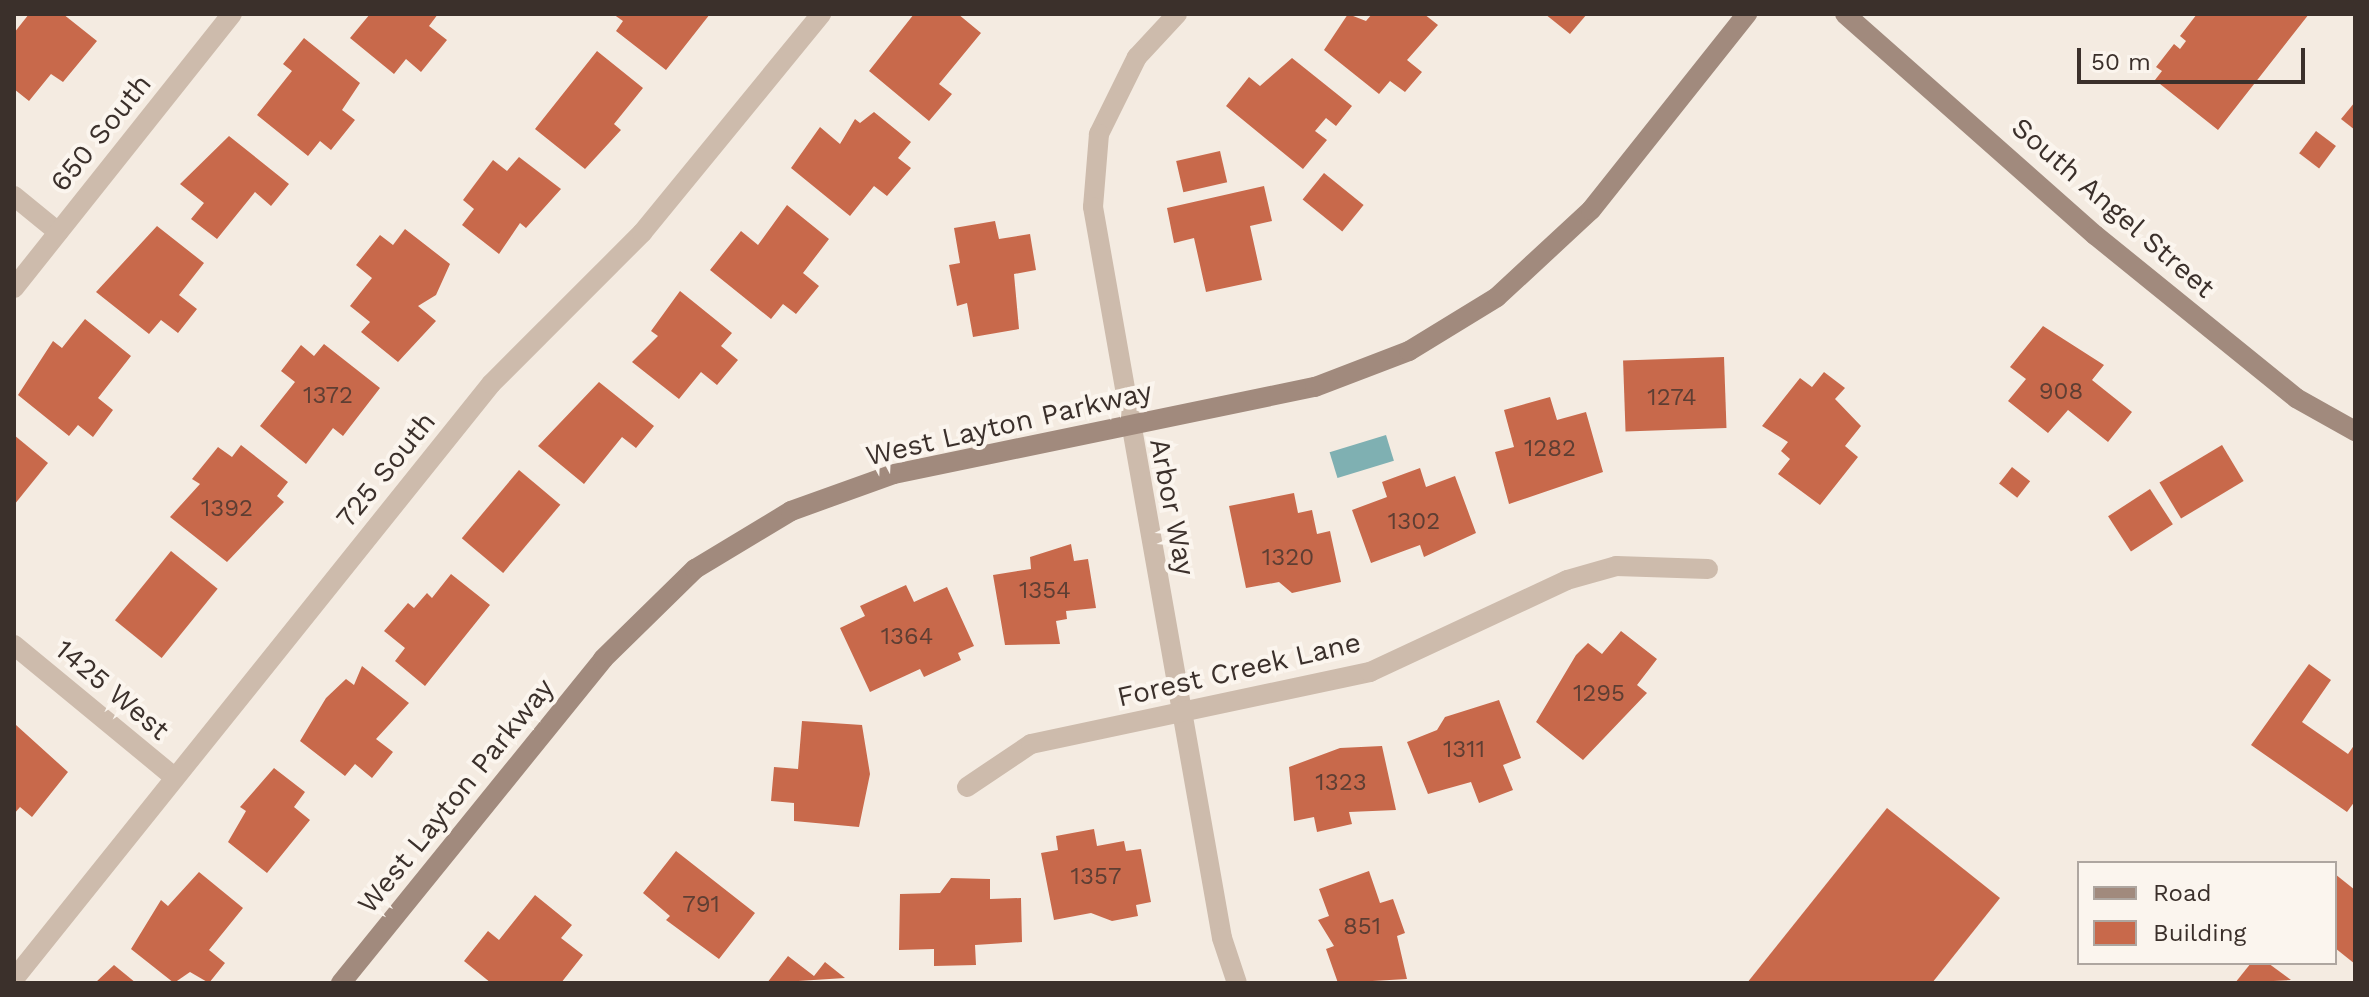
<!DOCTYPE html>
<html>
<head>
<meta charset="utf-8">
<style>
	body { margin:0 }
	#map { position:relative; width:2369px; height:997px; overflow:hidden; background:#f4ebe1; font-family:"Work Sans",sans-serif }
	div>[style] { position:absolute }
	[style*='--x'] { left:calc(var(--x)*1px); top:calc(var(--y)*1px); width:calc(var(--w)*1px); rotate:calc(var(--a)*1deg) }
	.water>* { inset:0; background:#7fb0b2; transform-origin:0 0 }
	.building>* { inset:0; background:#c8694b; transform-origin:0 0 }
	.street>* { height:20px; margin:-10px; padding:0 10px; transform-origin:10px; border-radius:10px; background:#cdbbac }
	.secondary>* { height:20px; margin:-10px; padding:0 10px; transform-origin:10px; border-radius:10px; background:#a18a7d }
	span { translate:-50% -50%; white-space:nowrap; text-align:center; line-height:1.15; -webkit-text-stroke:8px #fbf5ee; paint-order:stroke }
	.number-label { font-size:24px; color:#5e3e33 }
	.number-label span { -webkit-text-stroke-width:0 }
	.street-label { font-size:28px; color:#3b302b }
	.frame { position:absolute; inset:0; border:16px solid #3b302b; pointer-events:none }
	.legend { position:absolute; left:2077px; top:861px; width:260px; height:104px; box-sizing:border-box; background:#fbf5ee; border:2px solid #aea6a0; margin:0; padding:10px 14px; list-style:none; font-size:24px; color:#3b302b }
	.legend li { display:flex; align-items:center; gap:16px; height:40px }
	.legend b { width:40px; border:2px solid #aea6a0 }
	.scale { position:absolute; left:2077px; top:48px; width:228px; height:36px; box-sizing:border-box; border:4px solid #3b302b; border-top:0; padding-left:10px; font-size:24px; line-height:28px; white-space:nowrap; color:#3b302b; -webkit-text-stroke:6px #fbf5ee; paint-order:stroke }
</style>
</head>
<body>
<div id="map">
	<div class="water">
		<div style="left:1386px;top:435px;width:27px;height:59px;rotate:73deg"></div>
	</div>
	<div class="building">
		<div style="clip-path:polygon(29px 14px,63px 14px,97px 41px,63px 82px,51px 74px,29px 101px,14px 89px,14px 33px)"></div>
		<div style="clip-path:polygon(370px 14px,438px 14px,429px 26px,447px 40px,421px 72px,406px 59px,394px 74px,350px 38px)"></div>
		<div style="clip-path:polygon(613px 14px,710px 14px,666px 70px,616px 31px,623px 21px)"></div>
		<div style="clip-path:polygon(914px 14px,958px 14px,981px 33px,939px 84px,952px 94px,929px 121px,869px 71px)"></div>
		<div style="clip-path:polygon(1348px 14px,1366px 21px,1372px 14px,1424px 14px,1438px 25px,1407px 60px,1422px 72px,1405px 92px,1390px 81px,1379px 94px,1324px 50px)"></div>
		<div style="clip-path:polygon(1545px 14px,1587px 14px,1570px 34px)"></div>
		<div style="clip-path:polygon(2197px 14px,2309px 14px,2218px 130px,2155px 80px,2162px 71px,2156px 67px,2174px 44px,2180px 49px,2186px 41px,2180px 36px)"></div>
		<div style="clip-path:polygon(304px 38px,360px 83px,342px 110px,355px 120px,331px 150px,320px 141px,308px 156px,257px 115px,292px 71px,283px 64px)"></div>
		<div style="clip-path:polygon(597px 51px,643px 88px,614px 124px,621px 130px,585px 169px,535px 129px)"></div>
		<div style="clip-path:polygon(1292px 58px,1352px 106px,1336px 126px,1326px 118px,1315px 131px,1327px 140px,1303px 169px,1226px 106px,1249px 77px,1260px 86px)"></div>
		<div style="clip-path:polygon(2355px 102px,2355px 130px,2341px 119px)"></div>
		<div style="clip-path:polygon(874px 112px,911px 142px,898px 158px,911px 168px,887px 196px,874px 186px,850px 216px,791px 168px,820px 127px,840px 144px,855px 119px,860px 123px)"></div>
		<div style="left:2316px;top:131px;width:25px;height:28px;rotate:37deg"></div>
		<div style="clip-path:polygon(229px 136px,289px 184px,271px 206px,255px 192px,217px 239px,191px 219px,204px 203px,180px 184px)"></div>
		<div style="left:1220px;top:151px;width:32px;height:45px;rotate:77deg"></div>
		<div style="clip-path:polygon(519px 157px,561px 189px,526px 228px,520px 223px,499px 254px,462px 225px,474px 209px,463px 200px,493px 160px,507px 171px)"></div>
		<div style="left:1324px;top:173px;width:51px;height:34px;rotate:39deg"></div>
		<div style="clip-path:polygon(1264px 186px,1272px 221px,1250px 226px,1262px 280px,1206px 292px,1194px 238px,1174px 243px,1167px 208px)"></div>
		<div style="clip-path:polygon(787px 205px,829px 239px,803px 273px,819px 286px,796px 314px,783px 304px,771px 319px,710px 270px,741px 231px,758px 245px)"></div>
		<div style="clip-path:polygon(995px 221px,999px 239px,1030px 234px,1036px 270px,1014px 274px,1019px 329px,973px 337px,967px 303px,957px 306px,949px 265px,960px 263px,954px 228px)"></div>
		<div style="clip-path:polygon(157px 226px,204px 263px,179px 295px,197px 309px,178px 333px,161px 320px,149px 334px,96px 292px)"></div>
		<div style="clip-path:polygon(405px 229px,450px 264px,436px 295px,418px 306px,436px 321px,398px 362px,361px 332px,370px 322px,350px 306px,372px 278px,356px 265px,380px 235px,393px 245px)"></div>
		<div style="clip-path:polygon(680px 291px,732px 333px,721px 346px,738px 360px,717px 385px,701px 372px,679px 399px,632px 362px,658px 336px,651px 331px)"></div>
		<div style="clip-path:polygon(85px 319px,131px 356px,98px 398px,113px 410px,93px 437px,78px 425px,69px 436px,18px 395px,53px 341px,62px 348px)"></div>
		<div style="clip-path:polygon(2043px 326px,2104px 365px,2092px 380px,2132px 412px,2108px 442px,2068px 410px,2048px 433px,2008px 401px,2026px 379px,2010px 367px)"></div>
		<div style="clip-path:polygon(324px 344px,380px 388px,343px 436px,333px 428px,306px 464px,260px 426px,295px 382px,281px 371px,301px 345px,314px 356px)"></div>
		<div style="left:1724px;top:357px;width:71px;height:101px;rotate:88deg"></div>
		<div style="clip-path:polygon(1824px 372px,1845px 388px,1835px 399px,1861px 426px,1845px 446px,1858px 457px,1820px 505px,1778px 474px,1790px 459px,1781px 451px,1788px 442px,1762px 426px,1800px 378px,1812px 387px)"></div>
		<div style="clip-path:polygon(599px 382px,654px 426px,636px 448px,622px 437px,584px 484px,538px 446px)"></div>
		<div style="clip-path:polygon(1550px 397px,1557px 420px,1586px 412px,1603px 472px,1509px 504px,1495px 452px,1514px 447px,1504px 410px)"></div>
		<div style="clip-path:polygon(14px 435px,48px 463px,14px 505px)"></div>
		<div style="clip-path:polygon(241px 445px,288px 482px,277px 496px,284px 502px,227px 562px,170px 517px,200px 484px,192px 479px,218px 447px,232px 457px)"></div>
		<div style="left:2222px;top:445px;width:42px;height:73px;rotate:59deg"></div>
		<div style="left:2012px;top:467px;width:23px;height:21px;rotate:38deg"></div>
		<div style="clip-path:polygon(1420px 468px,1426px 487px,1455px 476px,1476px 533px,1424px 557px,1420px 545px,1371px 563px,1352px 510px,1387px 497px,1382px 482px)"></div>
		<div style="left:519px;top:470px;width:54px;height:89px;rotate:40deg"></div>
		<div style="left:2150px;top:489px;width:42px;height:50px;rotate:57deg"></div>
		<div style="clip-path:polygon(1294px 493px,1298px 513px,1312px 510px,1317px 534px,1330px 531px,1341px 582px,1292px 593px,1279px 582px,1246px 588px,1229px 506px)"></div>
		<div style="clip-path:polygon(1071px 544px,1074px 561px,1088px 559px,1096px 608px,1066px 611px,1067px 619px,1056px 621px,1060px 644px,1005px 645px,993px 575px,1031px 569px,1030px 557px)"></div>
		<div style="left:171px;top:551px;width:60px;height:89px;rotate:39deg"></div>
		<div style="clip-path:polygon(451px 574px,490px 605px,425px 686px,395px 661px,405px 648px,384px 631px,408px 603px,414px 608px,427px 593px,432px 598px)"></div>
		<div style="clip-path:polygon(906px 585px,914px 602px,947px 587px,974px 646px,958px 653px,961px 660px,924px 677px,920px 669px,870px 692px,840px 628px,865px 616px,860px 606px)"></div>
		<div style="clip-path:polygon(1621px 631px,1657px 659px,1637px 685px,1647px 693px,1583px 760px,1536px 722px,1576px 655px,1588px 643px,1602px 654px)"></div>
		<div style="clip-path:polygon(2309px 664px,2331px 680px,2302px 722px,2348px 754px,2355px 744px,2355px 801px,2347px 812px,2251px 745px)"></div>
		<div style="clip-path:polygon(362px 666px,409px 703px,376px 739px,393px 752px,372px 778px,355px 764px,345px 776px,300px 741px,326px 698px,346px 679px,354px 685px)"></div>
		<div style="clip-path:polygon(1499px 700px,1521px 758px,1503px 765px,1513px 790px,1479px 803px,1471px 782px,1428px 794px,1407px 742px,1437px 730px,1445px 717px)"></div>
		<div style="clip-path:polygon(802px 721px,862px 725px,870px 774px,859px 827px,794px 821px,794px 803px,771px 801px,774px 767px,798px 769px)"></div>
		<div style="clip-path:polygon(16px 725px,68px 772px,32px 817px,20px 807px,14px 814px)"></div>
		<div style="clip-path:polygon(1382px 746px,1396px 810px,1349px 812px,1352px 824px,1317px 832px,1314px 817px,1294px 821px,1289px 767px,1340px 748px)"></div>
		<div style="clip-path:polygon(274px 768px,305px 792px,294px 807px,310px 820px,267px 873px,228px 842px,246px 811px,240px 807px)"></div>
		<div style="clip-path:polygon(1887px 808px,2000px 898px,1932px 983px,1747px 983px)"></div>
		<div style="clip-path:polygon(1094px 829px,1097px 846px,1124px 841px,1126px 851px,1141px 849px,1151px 902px,1136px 905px,1138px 916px,1112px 921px,1091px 913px,1054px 920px,1041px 853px,1058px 850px,1056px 836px)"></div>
		<div style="clip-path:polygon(676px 851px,755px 913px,719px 959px,666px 920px,670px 916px,643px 893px)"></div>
		<div style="clip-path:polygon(1369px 871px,1380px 903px,1393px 899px,1405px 933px,1397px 936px,1407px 979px,1338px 983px,1326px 949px,1334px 946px,1318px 920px,1329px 916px,1319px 889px)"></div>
		<div style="clip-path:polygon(199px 872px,243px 908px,209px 950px,225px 963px,209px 983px,190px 972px,174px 983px,131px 949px,161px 900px,168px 906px)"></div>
		<div style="clip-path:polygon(2335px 874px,2355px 890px,2355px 964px,2335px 948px)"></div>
		<div style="clip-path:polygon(951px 878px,990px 879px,990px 899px,1021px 898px,1022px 942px,975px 945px,976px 965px,934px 966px,934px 949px,899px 950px,900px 894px,940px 893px)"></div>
		<div style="clip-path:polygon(535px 895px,572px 925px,561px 938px,583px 955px,561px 983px,491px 983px,464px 961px,488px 931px,499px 940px)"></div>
		<div style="clip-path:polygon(788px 956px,814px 976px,825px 962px,845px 978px,767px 983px)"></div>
		<div style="clip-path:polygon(2251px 963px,2268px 963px,2291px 980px,2235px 983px)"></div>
		<div style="clip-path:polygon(114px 965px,136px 983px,95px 983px)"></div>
	</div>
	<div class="street">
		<div style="--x:1177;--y:14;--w:59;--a:132.9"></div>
		<div style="--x:1137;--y:57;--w:86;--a:116.3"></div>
		<div style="--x:1099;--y:134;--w:73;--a:94.7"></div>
		<div style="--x:1093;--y:207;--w:742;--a:79.99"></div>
		<div style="--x:1222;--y:938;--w:47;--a:71.6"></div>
		<div style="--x:14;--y:196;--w:57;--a:39.3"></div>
		<div style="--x:14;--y:288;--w:350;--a:-51.5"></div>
		<div style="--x:14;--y:645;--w:207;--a:39.5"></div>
		<div style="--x:967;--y:787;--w:77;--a:-33.9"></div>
		<div style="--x:1031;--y:744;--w:347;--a:-12"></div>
		<div style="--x:1370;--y:672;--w:217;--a:-25"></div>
		<div style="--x:1567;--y:580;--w:51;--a:-15.9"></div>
		<div style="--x:1616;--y:566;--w:92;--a:1.9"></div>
		<div style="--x:14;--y:979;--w:763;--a:-51.28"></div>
		<div style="--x:491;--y:384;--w:214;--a:-45"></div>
		<div style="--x:642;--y:233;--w:283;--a:-50.7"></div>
	</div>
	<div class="secondary">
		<div style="--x:1845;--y:14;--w:334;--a:41.5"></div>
		<div style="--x:2095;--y:235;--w:259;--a:39"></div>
		<div style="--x:2296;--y:398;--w:68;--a:29.2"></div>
		<div style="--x:341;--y:983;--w:417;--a:-51"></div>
		<div style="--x:603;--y:659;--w:129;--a:-44.4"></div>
		<div style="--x:695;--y:569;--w:112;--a:-31.1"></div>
		<div style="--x:791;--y:511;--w:109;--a:-19.8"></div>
		<div style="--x:894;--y:474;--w:430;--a:-11.7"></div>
		<div style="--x:1315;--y:387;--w:101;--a:-21"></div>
		<div style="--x:1409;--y:351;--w:103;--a:-31.5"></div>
		<div style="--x:1497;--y:297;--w:128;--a:-42.8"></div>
		<div style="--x:1591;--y:210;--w:251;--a:-51.5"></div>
	</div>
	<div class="number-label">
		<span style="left:2061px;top:392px">908</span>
		<span style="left:328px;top:396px">1372</span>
		<span style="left:1672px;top:398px">1274</span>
		<span style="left:1550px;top:449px">1282</span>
		<span style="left:227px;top:509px">1392</span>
		<span style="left:1414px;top:522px">1302</span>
		<span style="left:1288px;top:558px">1320</span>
		<span style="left:1045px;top:591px">1354</span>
		<span style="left:907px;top:637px">1364</span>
		<span style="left:1599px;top:694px">1295</span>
		<span style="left:1464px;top:750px">1311</span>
		<span style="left:1341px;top:783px">1323</span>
		<span style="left:1096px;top:877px">1357</span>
		<span style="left:701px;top:905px">791</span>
		<span style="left:1362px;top:927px">851</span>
	</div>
	<div class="street-label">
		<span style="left:101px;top:133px;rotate:-51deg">650 South</span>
		<span style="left:2113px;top:208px;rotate:41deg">South Angel Street</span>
		<span style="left:1009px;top:424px;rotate:-13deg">West Layton Parkway</span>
		<span style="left:386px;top:470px;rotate:-51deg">725 South</span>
		<span style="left:1172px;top:507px;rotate:79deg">Arbor Way</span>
		<span style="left:1239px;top:670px;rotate:-13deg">Forest Creek Lane</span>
		<span style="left:112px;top:690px;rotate:40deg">1425 West</span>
		<span style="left:456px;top:796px;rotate:-51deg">West Layton Parkway</span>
	</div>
	<div class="frame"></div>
	<ul class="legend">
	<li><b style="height:10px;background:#a18a7d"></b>Road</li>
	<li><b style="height:22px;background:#c8694b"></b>Building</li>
	</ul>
	<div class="scale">50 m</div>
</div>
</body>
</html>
